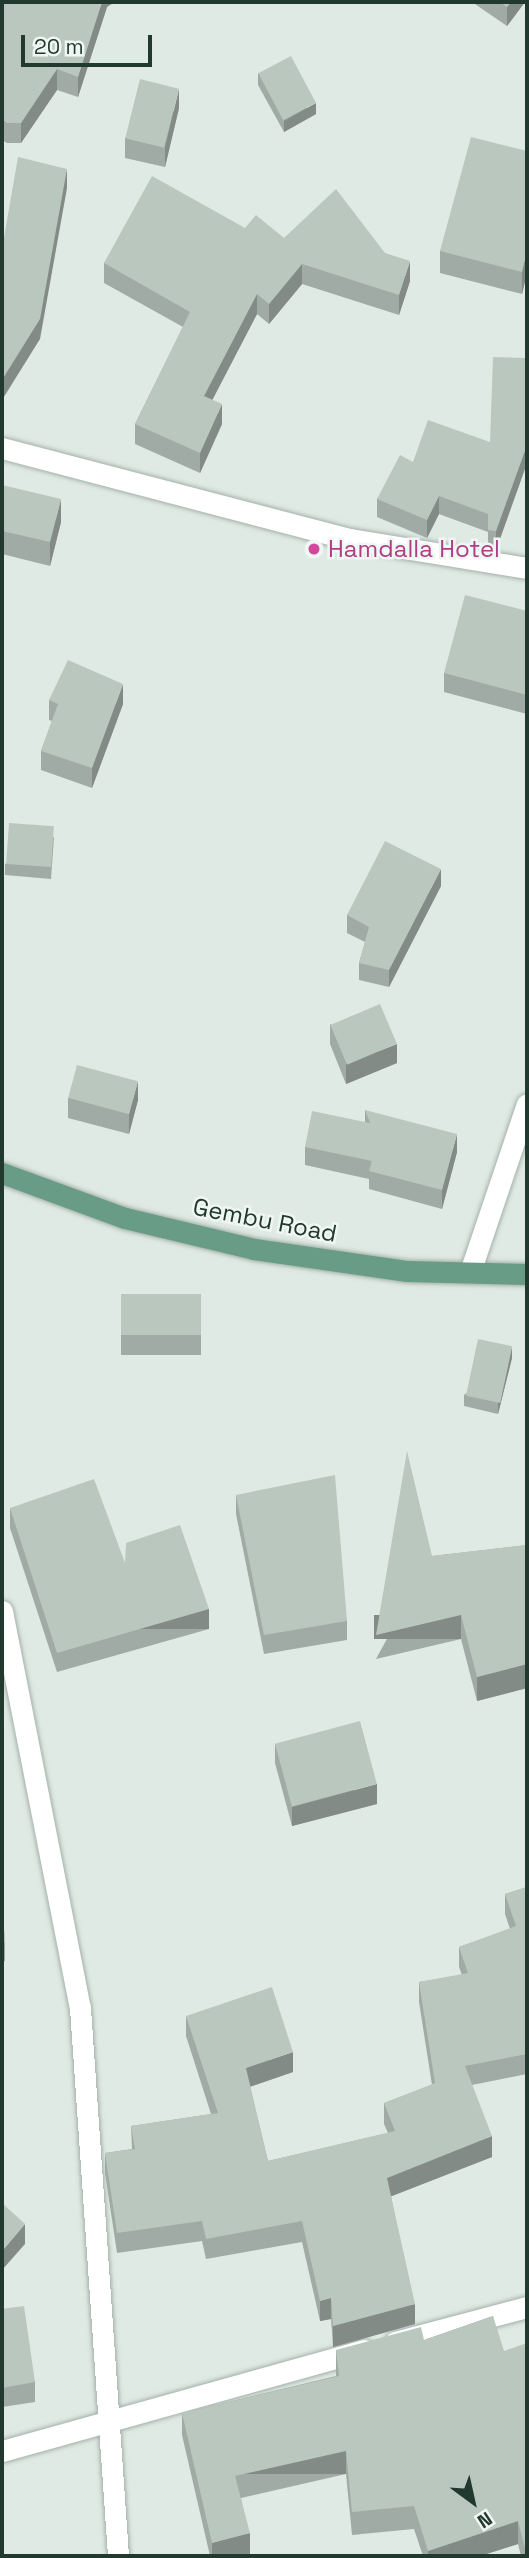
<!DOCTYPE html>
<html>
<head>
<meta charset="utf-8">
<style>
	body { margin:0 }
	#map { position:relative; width:529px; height:2558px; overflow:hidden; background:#e0eae4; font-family:"Space Grotesk",sans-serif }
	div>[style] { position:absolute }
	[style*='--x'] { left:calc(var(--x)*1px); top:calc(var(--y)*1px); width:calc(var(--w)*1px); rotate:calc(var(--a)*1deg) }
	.roads { filter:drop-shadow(0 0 2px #a3b1aa) drop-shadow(0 0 2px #a3b1aa) }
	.minor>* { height:21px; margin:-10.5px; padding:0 10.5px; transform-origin:10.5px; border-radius:10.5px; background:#fff }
	.major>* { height:21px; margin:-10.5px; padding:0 10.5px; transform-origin:10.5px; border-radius:10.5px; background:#689c86 }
	.wall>* { inset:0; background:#9faba4; transform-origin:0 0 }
	.shaded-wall>* { inset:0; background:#828b86; transform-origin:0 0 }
	.building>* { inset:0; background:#b9c7bf; transform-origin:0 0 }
	.dots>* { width:19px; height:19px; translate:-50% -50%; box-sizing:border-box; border:4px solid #f0f7f3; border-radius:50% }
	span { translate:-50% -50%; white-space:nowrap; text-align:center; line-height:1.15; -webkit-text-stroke:5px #f0f7f3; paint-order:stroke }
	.hotel-label { font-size:24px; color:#b23c85 }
	.left { translate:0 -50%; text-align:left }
	.street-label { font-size:24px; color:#22392f }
	.frame { position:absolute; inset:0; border:4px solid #22392f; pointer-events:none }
	.north { position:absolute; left:438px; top:2467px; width:70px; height:70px; -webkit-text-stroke:5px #f0f7f3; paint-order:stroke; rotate:147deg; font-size:19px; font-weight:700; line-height:28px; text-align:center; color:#22392f }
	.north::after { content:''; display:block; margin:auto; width:24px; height:32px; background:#22392f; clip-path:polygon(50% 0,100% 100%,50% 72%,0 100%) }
	.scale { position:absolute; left:21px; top:35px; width:131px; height:32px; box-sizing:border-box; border:4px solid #22392f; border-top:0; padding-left:9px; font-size:21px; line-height:24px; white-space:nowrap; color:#22392f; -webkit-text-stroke:5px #f0f7f3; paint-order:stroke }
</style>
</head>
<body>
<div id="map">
	<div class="roads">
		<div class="minor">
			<div style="--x:2;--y:448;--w:360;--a:14.7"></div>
			<div style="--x:350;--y:539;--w:179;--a:9.3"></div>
			<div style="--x:470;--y:1272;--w:177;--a:-71.3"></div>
			<div style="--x:2;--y:1611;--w:405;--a:78.9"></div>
			<div style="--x:80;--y:2008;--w:549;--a:86.03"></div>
			<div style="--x:395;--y:2342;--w:137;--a:-14.9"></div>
			<div style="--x:2;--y:2451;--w:376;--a:-15.6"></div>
		</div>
		<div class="major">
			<div style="--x:2;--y:1173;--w:131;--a:20.1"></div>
			<div style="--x:125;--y:1218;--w:133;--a:13.5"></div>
			<div style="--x:254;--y:1249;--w:155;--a:8.2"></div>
			<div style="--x:407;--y:1271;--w:120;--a:1.4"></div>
		</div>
	</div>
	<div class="wall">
		<div style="clip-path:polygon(2px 2px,107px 7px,78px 97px,57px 90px,21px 143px,7px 143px,2px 140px)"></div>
		<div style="clip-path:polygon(472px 2px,525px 2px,507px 26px)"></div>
		<div style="clip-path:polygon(258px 73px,316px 114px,284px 132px,258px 85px)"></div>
		<div style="clip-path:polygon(179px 108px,165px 167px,125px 158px,125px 138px)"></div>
		<div style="clip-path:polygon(527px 151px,527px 273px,522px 294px,440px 273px,440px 251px)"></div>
		<div style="clip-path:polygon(245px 228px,284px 238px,385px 253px,410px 281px,399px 315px,302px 284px,269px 324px,257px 314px,212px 400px,222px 424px,200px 473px,135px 444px,135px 424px,183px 327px,104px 283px,104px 263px)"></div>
		<div style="clip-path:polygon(527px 358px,527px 463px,496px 550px,488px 548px,488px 532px,439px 514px,427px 538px,377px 517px,377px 499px,413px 462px,490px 442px)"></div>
		<div style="clip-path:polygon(2px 485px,61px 522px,50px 566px,2px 554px)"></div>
		<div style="clip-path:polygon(527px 611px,527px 714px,444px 692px,444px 673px)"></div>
		<div style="clip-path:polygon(49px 700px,123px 704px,92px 788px,41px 770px,41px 751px,52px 721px,49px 720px)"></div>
		<div style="clip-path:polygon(54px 837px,51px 879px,5px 875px,5px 864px)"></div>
		<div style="clip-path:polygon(441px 886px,389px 987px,359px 980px,359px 963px,365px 942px,347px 933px,347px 915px)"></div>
		<div style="clip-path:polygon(330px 1024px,397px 1063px,346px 1084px,330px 1044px)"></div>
		<div style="clip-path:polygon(68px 1098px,138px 1100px,129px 1134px,68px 1118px)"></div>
		<div style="clip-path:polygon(365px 1110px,457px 1152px,442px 1209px,369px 1189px,369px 1179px,305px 1165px,305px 1147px,365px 1122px)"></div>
		<div style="left:201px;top:1294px;width:61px;height:80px;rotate:90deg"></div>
		<div style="clip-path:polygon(512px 1358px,498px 1414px,464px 1406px,464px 1395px)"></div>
		<div style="clip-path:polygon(236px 1495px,347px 1621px,347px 1640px,264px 1654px,236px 1514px)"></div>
		<div style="clip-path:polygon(10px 1508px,125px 1563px,209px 1629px,57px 1672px,10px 1528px)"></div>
		<div style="clip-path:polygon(527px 1545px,527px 1688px,477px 1701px,461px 1639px,376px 1659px,432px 1556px)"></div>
		<div style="clip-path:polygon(275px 1744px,377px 1804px,292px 1826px,275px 1763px)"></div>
		<div style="clip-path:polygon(527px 1887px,527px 2074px,472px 2085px,492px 2157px,391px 2196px,415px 2324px,333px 2347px,331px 2319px,320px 2321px,302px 2242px,206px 2259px,202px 2241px,117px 2253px,105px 2173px,105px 2153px,132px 2149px,131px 2126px,211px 2114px,186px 2036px,186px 2016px,293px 2072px,250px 2087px,268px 2161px,388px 2133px,384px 2124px,384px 2103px,432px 2085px,419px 2002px,419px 1982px,462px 1975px,459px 1967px,459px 1947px,510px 1929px,505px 1914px,505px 1894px)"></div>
		<div style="clip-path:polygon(2px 1904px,5px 1942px,5px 1961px,2px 1962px)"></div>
		<div style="clip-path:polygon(2px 2309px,35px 2382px,35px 2402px,2px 2407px)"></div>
		<div style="clip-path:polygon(493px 2316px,527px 2556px,521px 2556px,518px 2544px,480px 2556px,423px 2556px,414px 2529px,352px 2535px,346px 2474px,241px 2498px,250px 2556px,210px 2556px,182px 2435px,182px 2413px,336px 2376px,336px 2350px,424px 2340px)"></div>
	</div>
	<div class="shaded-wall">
		<div style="clip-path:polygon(102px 2px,115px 2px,107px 7px,78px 97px,78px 77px)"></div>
		<div style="clip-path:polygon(511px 2px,525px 2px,507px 26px,507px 7px)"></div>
		<div style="clip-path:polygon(57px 69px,57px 90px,21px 143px,21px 123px)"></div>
		<div style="clip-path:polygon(179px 89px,179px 108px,165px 167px,165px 147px)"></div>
		<div style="clip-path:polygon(316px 103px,316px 114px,284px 132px,284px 121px)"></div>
		<div style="clip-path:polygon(67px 169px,67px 188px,40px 339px,2px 400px,2px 380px)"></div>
		<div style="clip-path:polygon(527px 251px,527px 273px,522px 294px,522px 272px)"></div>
		<div style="clip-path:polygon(410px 261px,410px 281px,399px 315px,399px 295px)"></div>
		<div style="clip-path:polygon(302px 264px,302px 284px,269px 324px,269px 304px)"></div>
		<div style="clip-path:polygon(257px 294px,257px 314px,204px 416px,204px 396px)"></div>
		<div style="clip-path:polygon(222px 404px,222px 424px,200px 473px,200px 453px)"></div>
		<div style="clip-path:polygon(527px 445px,527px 463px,496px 550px,496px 531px)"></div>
		<div style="clip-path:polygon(439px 496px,439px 514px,427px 538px,427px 520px)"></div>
		<div style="clip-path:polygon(61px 499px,61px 522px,50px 566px,50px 542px)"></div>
		<div style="clip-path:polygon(123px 684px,123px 704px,92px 788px,92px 768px)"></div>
		<div style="clip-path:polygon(441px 869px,441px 886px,389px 987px,389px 970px)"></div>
		<div style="clip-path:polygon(397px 1044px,397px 1063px,346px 1084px,346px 1064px)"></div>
		<div style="clip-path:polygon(138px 1081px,138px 1100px,129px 1134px,129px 1114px)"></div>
		<div style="clip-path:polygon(457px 1134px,457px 1152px,442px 1209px,442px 1190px)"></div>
		<div style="clip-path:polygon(512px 1346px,512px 1358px,498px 1414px,498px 1403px)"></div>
		<div style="left:209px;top:1609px;width:20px;height:158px;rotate:90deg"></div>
		<div style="left:461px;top:1615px;width:24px;height:87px;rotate:90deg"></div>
		<div style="clip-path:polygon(527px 1664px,527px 1688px,477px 1701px,477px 1677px)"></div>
		<div style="clip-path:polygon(377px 1784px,377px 1804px,292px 1826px,292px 1807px)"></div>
		<div style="clip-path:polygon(293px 2052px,293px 2072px,246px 2088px,246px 2068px)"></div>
		<div style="clip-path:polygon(492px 2136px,492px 2157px,387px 2198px,387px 2178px)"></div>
		<div style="clip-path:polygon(25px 2224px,25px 2244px,2px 2270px,2px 2251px)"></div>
		<div style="clip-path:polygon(331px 2298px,331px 2319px,320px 2321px,320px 2301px)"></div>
		<div style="clip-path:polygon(415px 2304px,415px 2324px,333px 2347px,333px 2326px)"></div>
		<div style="left:346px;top:2451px;width:23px;height:114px;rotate:90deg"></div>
		<div style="clip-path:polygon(518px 2521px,518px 2544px,480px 2556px,428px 2556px,428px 2551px)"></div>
		<div style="clip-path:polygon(250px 2533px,250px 2556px,212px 2556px,212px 2543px)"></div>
	</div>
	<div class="building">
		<div style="clip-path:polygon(2px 2px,102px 2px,78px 77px,57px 69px,21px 123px,7px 123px,2px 119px)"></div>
		<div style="clip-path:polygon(500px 2px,511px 2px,507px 7px)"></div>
		<div style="left:291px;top:56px;width:53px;height:37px;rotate:62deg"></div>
		<div style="left:140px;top:79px;width:40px;height:61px;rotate:14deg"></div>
		<div style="clip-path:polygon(471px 137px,527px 151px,527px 251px,522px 272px,440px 251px)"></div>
		<div style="clip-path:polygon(18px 157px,67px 169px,40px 319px,2px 380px,2px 249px)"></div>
		<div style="clip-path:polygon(152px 176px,245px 228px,256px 215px,284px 238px,336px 189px,385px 253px,410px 261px,399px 295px,302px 264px,269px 304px,257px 294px,204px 396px,222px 404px,200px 453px,135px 424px,190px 312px,104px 263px)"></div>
		<div style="clip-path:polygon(493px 357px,527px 358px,527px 445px,496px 531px,488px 530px,488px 514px,439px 496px,427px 520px,377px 499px,400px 455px,413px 462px,428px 420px,490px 442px)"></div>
		<div style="clip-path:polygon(2px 485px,61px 499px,50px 542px,2px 531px)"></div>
		<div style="clip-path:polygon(465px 595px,527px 611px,527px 695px,444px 673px)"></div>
		<div style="clip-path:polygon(68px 660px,123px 684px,92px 768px,41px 751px,58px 704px,49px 700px)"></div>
		<div style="left:9px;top:823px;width:45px;height:41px;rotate:4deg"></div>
		<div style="clip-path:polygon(385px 841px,441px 869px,389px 970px,359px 963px,369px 927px,347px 915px)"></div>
		<div style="left:380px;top:1004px;width:43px;height:54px;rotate:67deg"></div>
		<div style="left:77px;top:1065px;width:63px;height:34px;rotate:15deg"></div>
		<div style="clip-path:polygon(365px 1110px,457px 1134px,442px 1190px,369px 1171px,372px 1161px,305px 1147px,312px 1111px,370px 1123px)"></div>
		<div style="left:201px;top:1294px;width:41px;height:80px;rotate:90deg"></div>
		<div style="left:478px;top:1339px;width:35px;height:58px;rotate:12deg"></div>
		<div style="clip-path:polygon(407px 1451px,432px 1556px,527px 1545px,527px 1664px,477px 1677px,461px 1615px,376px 1635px)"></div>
		<div style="clip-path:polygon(335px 1475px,347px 1621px,264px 1635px,236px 1495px)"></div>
		<div style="clip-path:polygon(94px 1479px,125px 1563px,126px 1543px,180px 1525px,209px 1609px,57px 1653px,10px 1508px)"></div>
		<div style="left:360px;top:1721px;width:65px;height:88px;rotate:75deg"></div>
		<div style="clip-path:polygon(527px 1887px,527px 2054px,465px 2066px,492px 2136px,387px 2178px,415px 2304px,333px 2326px,331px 2298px,320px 2301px,302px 2221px,206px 2239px,202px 2221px,117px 2233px,105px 2153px,135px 2149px,131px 2126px,218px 2113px,186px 2016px,272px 1987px,293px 2052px,246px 2068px,268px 2161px,395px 2131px,384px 2103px,435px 2083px,419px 1982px,468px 1973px,459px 1947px,516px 1926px,505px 1894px)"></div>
		<div style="clip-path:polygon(2px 1904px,5px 1942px,2px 1942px)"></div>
		<div style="clip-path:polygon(2px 2203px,25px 2224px,2px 2251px)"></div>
		<div style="clip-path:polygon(24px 2306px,35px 2382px,2px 2388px,2px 2309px)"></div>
		<div style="clip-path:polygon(493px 2316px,504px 2351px,527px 2343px,527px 2556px,518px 2521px,428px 2551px,414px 2506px,352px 2512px,346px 2451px,235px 2476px,250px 2533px,212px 2543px,182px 2413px,339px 2376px,336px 2350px,421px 2327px,424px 2340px)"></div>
	</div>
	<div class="dots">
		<div style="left:314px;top:549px;background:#d1479c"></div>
	</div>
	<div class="hotel-label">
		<span class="left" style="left:328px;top:549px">Hamdalla Hotel</span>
	</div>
	<div class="street-label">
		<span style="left:265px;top:1220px;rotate:11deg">Gembu Road</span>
	</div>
	<div class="frame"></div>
	<div class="north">N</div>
	<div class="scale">20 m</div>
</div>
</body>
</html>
